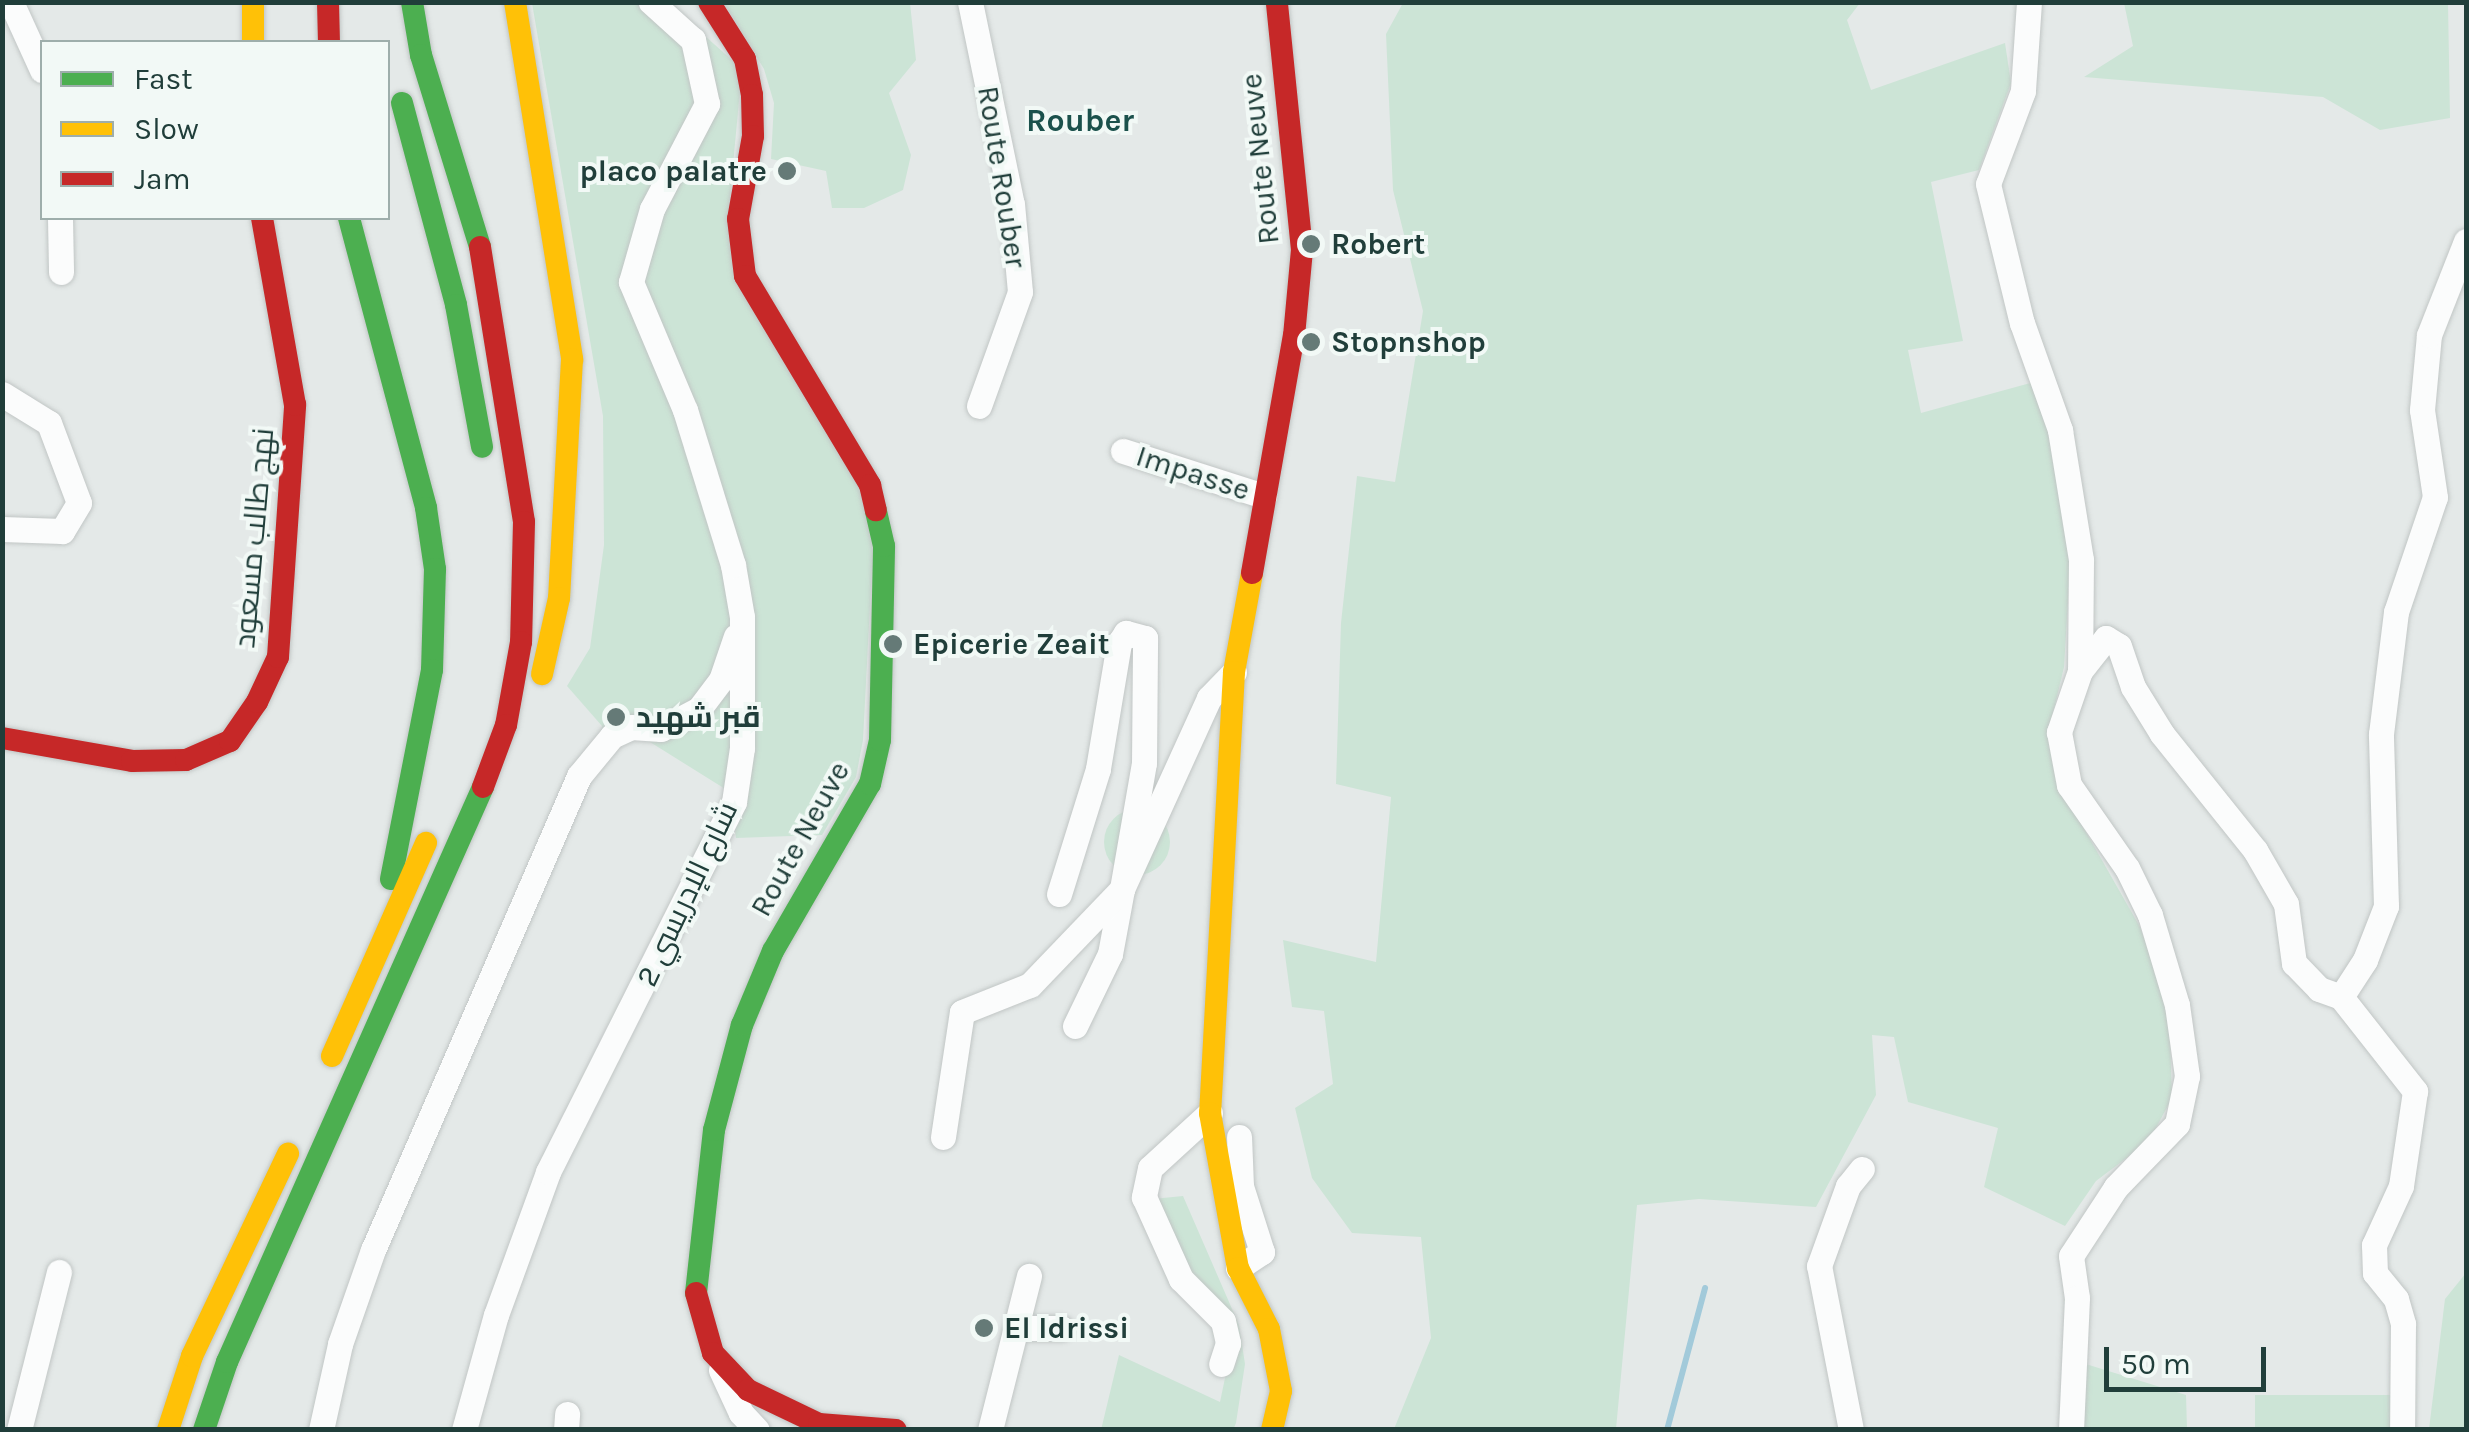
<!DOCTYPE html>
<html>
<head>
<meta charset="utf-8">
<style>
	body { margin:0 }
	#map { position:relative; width:2469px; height:1432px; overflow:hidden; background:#e4e9e8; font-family:Karla,Cairo,sans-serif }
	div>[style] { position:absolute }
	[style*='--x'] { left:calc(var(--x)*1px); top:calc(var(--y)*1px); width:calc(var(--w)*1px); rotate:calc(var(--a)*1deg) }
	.green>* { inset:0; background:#cce4d6; transform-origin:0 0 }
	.round { border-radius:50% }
	.stream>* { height:6px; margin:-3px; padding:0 3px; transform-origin:3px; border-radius:3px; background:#a2cada }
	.roads { filter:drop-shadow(0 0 2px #c1c6c5) drop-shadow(0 0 2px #c1c6c5) }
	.street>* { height:25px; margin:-12.5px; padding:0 12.5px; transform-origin:12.5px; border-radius:12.5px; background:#fbfcfc }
	.fast>* { height:22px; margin:-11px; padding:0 11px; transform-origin:11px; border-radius:11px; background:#4caf50 }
	.slow>* { height:22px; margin:-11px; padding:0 11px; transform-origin:11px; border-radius:11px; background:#ffc107 }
	.jam>* { height:22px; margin:-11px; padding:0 11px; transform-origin:11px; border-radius:11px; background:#c62828 }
	.dots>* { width:28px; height:28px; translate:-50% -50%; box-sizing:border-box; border:5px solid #f2f9f6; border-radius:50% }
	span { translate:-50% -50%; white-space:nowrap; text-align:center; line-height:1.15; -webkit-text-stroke:8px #f2f9f6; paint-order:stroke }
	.street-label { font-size:30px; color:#203e3a }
	.poi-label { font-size:30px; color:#203e3a; font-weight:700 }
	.right { translate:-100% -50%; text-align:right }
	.left { translate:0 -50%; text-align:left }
	.neighbourhood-label { font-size:32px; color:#1b514c; font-weight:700 }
	.frame { position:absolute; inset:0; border:5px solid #203e3a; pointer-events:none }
	.legend { position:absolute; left:40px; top:40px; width:350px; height:180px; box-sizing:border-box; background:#f2f9f6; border:2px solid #9eaeab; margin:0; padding:12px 18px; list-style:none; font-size:30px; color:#203e3a }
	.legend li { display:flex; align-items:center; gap:20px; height:50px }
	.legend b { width:50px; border:2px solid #9eaeab }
	.scale { position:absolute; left:2104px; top:1347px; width:162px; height:45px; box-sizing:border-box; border:5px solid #203e3a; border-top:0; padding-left:12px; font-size:30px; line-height:35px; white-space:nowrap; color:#203e3a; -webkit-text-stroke:8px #f2f9f6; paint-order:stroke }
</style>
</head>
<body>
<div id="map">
	<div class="green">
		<div style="clip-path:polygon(532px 3px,668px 3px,742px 69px,728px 218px,860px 490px,873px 548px,863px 740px,856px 777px,822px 835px,736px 838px,730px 792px,642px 737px,599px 755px,602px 726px,567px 686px,590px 648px,604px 545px,603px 416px)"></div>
		<div style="clip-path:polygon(724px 3px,910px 3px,916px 60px,889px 93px,911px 155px,903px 190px,864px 208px,832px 208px,826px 171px,771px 159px,774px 103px,764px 69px)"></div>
		<div style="clip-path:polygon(1403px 3px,1860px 3px,1847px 20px,1871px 90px,2005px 43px,2011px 83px,1979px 170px,1931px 182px,1963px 341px,1908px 350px,1921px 413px,2034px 382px,2053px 447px,2070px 567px,2064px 667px,2049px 730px,2058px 783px,2140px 927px,2162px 989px,2170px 1040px,2172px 1098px,2149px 1141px,2096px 1181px,2065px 1226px,1984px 1187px,1998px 1128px,1908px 1102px,1894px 1037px,1872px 1035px,1876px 1095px,1816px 1207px,1699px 1199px,1637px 1205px,1616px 1429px,1394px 1429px,1431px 1338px,1421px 1237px,1352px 1233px,1312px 1178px,1295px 1108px,1333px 1084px,1324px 1011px,1292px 1007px,1283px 940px,1376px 962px,1391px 797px,1336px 784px,1341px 623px,1357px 476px,1395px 482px,1423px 311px,1393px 190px,1386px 34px)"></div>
		<div style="clip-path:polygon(2124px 3px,2448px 3px,2450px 118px,2380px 130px,2323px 97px,2084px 77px,2133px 46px)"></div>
		<div class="round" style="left:1104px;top:809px;width:66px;height:66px"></div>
		<div style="clip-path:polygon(1183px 1196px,1239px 1325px,1245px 1364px,1236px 1423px,1233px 1430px,1101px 1430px,1119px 1355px,1220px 1402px,1233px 1340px,1186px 1272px,1153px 1199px)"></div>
		<div style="clip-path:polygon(2466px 1273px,2466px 1429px,2429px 1429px,2445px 1299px)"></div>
		<div style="clip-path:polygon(2076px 1361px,2186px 1395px,2187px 1429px,2073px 1430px)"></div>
		<div style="left:2255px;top:1395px;width:140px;height:34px"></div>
	</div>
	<div class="stream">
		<div style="--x:1667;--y:1430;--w:147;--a:-75"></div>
	</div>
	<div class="roads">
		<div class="street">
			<div style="--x:11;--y:2;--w:75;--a:65.5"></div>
			<div style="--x:970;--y:2;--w:206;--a:78.3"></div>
			<div style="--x:1012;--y:204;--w:88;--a:84.8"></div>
			<div style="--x:1020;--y:292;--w:121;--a:109.8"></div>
			<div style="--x:2029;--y:2;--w:89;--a:93.9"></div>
			<div style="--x:2023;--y:91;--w:99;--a:110.6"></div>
			<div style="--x:1988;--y:184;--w:143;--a:76.3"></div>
			<div style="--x:2022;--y:323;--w:114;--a:70.4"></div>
			<div style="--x:2060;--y:430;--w:132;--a:80.8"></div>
			<div style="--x:2081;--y:560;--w:111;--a:90.5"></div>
			<div style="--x:2080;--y:671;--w:65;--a:109"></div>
			<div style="--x:2059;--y:732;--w:54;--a:79.3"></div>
			<div style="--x:2069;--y:785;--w:101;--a:55.1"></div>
			<div style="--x:2127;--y:868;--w:52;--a:63.9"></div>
			<div style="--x:2150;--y:915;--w:94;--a:73.3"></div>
			<div style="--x:2177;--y:1005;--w:72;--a:82"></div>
			<div style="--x:2187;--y:1076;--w:49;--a:101.8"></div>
			<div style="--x:2177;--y:1124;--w:88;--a:134.1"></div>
			<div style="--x:2116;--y:1187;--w:82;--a:123.1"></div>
			<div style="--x:2071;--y:1256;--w:42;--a:81.9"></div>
			<div style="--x:2077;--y:1298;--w:132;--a:92.6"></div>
			<div style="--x:60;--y:218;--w:54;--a:88.9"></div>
			<div style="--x:2;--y:394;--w:55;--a:31.7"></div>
			<div style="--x:49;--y:423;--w:85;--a:69.4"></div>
			<div style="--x:79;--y:503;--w:33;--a:121"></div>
			<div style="--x:62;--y:531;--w:60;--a:-178.1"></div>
			<div style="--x:1123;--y:451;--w:148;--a:17.7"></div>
			<div style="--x:2080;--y:671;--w:42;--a:-51.8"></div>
			<div style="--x:2106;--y:638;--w:15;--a:32"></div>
			<div style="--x:2119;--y:646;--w:43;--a:71.1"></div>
			<div style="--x:2133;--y:687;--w:55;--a:58.3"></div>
			<div style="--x:2162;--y:734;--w:149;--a:51.3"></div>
			<div style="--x:2255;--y:850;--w:62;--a:60.1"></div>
			<div style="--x:2286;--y:904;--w:60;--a:82.3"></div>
			<div style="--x:2294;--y:963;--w:36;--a:46"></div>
			<div style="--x:2319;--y:989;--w:23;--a:20"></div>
			<div style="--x:2341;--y:997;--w:120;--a:51.8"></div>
			<div style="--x:2415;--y:1091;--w:96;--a:98.4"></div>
			<div style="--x:2401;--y:1186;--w:65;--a:114.6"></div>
			<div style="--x:2374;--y:1245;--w:28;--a:88"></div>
			<div style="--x:2375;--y:1273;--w:33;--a:51"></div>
			<div style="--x:2396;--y:1299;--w:26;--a:74"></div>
			<div style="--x:2403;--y:1324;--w:106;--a:90.5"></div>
			<div style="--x:2341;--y:997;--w:44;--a:-57"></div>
			<div style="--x:2365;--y:960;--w:58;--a:-68.7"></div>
			<div style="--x:2386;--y:906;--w:172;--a:-91.7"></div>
			<div style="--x:2381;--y:734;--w:123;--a:-83"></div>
			<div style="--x:2396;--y:612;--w:121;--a:-71.3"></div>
			<div style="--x:2435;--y:497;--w:88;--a:-98.5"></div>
			<div style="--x:2422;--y:410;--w:75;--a:-84.7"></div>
			<div style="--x:2429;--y:335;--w:101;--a:-68.5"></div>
			<div style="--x:1075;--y:1026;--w:80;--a:-64.1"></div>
			<div style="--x:1110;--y:954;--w:66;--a:-79.5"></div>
			<div style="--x:1122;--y:889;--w:210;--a:-65.5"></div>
			<div style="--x:1209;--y:698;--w:36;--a:-46"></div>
			<div style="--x:1210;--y:1113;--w:81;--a:137.5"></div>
			<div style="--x:1150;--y:1168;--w:30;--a:102"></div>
			<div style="--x:1144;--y:1197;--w:90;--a:65.7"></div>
			<div style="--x:1181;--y:1279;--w:59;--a:45"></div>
			<div style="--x:1223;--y:1321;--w:23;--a:77"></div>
			<div style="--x:1228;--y:1343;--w:22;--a:108"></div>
			<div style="--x:943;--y:1137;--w:126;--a:-81.4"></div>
			<div style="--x:962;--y:1012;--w:73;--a:-21.7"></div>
			<div style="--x:1030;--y:985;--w:133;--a:-46.2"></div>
			<div style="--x:1122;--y:889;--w:128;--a:-80.1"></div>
			<div style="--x:1144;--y:763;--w:125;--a:-89.5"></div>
			<div style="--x:1145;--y:638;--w:20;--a:-165"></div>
			<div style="--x:1126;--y:633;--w:12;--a:125"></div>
			<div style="--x:1119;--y:643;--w:128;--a:99.5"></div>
			<div style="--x:1098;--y:769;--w:131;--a:107.3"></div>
			<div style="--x:1238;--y:1268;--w:29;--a:-34"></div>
			<div style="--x:1262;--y:1252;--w:69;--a:-107.7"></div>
			<div style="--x:1241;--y:1186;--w:49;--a:-92.3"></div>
			<div style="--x:1020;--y:1328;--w:41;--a:0"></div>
			<div style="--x:721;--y:1370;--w:47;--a:65.1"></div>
			<div style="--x:741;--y:1413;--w:23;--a:47"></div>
			<div style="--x:19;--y:1430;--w:163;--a:-75.8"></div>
			<div style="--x:321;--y:1430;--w:88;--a:-77.5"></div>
			<div style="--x:340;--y:1344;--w:100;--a:-70.7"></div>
			<div style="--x:373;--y:1250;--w:517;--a:-66.51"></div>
			<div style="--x:579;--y:776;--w:52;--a:-50.5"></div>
			<div style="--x:612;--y:736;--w:21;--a:-25"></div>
			<div style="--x:631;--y:727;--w:30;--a:4"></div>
			<div style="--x:661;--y:729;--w:43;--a:-27.8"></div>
			<div style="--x:699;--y:709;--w:36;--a:-53"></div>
			<div style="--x:721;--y:680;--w:46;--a:-71.2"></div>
			<div style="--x:464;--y:1430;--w:119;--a:-74.5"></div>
			<div style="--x:496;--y:1315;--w:152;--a:-70"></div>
			<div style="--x:548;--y:1172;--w:414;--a:-63.3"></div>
			<div style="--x:734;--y:802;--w:55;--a:-81.6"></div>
			<div style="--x:742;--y:748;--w:131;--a:-90"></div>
			<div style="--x:742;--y:617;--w:53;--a:-99.8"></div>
			<div style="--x:733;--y:565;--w:162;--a:-107.2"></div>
			<div style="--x:685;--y:410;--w:139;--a:-112.9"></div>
			<div style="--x:631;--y:282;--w:76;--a:-74"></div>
			<div style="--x:652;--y:209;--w:119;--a:-62.4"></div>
			<div style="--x:707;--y:104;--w:66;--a:-102.3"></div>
			<div style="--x:693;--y:40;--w:57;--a:-137.9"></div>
			<div style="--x:566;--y:1430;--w:16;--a:-86"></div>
			<div style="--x:990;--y:1430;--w:159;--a:-75.8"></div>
			<div style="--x:1851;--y:1430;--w:167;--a:-101"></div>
			<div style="--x:1819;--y:1266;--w:85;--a:-70.1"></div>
			<div style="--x:1848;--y:1186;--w:22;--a:-51"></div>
		</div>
		<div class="fast">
			<div style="--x:412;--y:2;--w:54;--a:80.4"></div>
			<div style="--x:421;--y:55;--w:201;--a:72.9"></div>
			<div style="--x:402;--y:103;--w:209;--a:75"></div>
			<div style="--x:456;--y:305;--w:144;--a:79.6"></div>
			<div style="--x:349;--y:218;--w:300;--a:75.1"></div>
			<div style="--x:426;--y:508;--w:62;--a:81.6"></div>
			<div style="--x:435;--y:569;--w:101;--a:91.7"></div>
			<div style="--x:432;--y:670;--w:213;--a:101.1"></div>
			<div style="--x:696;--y:1293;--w:164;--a:-83.7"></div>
			<div style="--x:714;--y:1130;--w:109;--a:-75.1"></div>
			<div style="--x:742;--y:1025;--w:80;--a:-67.3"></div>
			<div style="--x:773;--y:951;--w:193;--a:-59.9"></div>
			<div style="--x:870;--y:784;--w:45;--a:-77.2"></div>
			<div style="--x:880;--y:740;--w:194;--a:-88.8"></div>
			<div style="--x:884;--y:546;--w:37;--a:-103"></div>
			<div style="--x:204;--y:1430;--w:72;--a:-71.3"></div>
			<div style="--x:227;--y:1362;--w:629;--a:-66"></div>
		</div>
		<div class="slow">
			<div style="--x:253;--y:2;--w:40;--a:90"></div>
			<div style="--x:515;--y:2;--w:362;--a:80.9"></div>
			<div style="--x:572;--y:359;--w:239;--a:93.1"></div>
			<div style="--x:559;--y:598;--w:78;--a:102.6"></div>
			<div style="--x:1252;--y:573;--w:101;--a:100.3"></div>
			<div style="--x:1234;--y:672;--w:442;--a:93.1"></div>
			<div style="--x:1210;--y:1113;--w:158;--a:79.8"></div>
			<div style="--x:1238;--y:1268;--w:68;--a:63.1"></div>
			<div style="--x:1269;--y:1329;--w:63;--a:79"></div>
			<div style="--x:1281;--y:1391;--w:40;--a:103"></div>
			<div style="--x:332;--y:1056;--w:233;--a:-66.2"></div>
			<div style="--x:168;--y:1430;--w:78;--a:-72"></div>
			<div style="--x:192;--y:1356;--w:224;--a:-64.6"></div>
		</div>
		<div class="jam">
			<div style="--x:328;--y:2;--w:40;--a:88.6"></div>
			<div style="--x:709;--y:2;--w:67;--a:57.7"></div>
			<div style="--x:745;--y:59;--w:37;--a:79"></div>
			<div style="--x:752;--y:95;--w:41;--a:88.6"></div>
			<div style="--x:753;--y:136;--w:84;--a:100.2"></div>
			<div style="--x:738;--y:219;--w:57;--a:83"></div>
			<div style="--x:745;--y:276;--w:244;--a:59.1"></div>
			<div style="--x:870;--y:485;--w:26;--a:77"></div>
			<div style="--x:480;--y:247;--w:278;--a:80.9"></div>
			<div style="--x:524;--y:522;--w:120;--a:91.4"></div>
			<div style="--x:521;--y:642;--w:84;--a:100.2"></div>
			<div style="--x:506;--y:725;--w:66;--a:110.4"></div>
			<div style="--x:1252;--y:573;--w:241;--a:-80"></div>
			<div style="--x:1294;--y:336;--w:86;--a:-84.7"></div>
			<div style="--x:1302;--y:250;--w:249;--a:-95.8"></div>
			<div style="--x:2;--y:738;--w:132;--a:10"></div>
			<div style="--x:132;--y:761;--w:54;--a:-1.1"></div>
			<div style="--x:186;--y:760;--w:48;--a:-23.4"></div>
			<div style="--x:230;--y:741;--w:47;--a:-55.3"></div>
			<div style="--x:257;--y:702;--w:50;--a:-65"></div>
			<div style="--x:278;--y:657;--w:253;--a:-86.1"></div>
			<div style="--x:295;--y:405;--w:190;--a:-100"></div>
			<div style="--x:696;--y:1293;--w:62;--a:74.2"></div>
			<div style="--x:713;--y:1353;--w:51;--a:46.6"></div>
			<div style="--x:748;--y:1390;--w:79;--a:25.6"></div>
			<div style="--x:819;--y:1424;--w:77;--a:4.5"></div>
		</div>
	</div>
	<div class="dots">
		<div style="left:787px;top:171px;background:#657a77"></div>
		<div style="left:1311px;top:244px;background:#657a77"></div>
		<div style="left:1311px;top:342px;background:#657a77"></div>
		<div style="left:893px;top:644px;background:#657a77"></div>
		<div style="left:616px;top:717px;background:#657a77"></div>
		<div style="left:984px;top:1328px;background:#657a77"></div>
	</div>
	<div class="street-label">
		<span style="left:1260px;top:159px;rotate:-96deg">Route Neuve</span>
		<span style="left:1002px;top:177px;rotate:81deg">Route Rouber</span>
		<span style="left:1193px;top:473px;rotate:18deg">Impasse</span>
		<span style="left:254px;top:538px;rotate:-85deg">نهج طالب مسعود</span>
		<span style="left:800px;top:839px;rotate:-61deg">Route Neuve</span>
		<span style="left:687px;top:894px;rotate:-65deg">شارع الإدريسي 2</span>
	</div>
	<div class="poi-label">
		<span class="right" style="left:767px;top:171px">placo palatre</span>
		<span class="left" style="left:1331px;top:244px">Robert</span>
		<span class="left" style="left:1331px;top:342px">Stopnshop</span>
		<span class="left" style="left:913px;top:644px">Epicerie Zeait</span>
		<span class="left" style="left:636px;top:717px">قبر شهيد</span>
		<span class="left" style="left:1004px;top:1328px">El Idrissi</span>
	</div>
	<div class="neighbourhood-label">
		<span style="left:1080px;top:121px">Rouber</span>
	</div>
	<div class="frame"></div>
	<ul class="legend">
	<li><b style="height:12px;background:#4caf50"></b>Fast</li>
	<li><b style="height:12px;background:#ffc107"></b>Slow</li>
	<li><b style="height:12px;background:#c62828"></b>Jam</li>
	</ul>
	<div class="scale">50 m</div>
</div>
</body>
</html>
